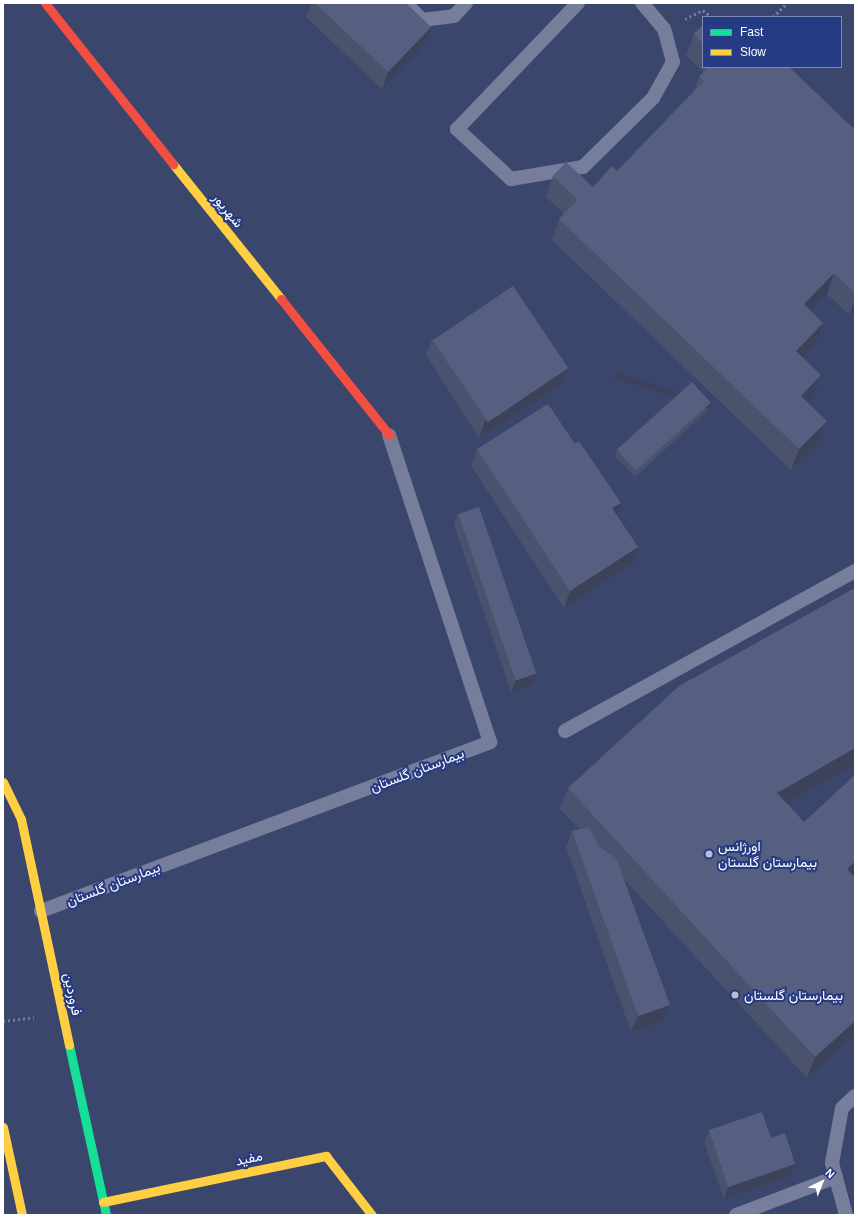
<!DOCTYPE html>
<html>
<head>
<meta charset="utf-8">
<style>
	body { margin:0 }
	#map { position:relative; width:858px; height:1218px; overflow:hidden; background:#3b466d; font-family:Helvetica,Vazirmatn,sans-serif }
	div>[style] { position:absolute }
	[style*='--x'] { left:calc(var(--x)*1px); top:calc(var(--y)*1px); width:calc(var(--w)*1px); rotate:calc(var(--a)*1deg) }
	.path>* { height:2.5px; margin-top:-1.25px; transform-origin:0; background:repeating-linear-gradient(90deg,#767e9b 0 2px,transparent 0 5px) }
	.lane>* { height:14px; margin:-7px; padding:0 7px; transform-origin:7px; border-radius:7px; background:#767e9b }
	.fast>* { height:9px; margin:-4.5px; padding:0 4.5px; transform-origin:4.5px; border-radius:4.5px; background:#16e098 }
	.slow>* { height:9px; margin:-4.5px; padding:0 4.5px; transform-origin:4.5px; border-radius:4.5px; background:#ffcf43 }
	.jam>* { height:9px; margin:-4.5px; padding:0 4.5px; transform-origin:4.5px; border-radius:4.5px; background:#f24e42 }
	.wall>* { inset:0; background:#4a526d }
	.shaded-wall>* { inset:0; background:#3c4259; transform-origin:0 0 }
	.building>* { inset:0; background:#565f7f; transform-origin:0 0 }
	.dots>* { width:11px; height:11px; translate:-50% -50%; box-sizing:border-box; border:2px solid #253b83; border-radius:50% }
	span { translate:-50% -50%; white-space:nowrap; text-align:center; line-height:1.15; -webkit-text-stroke:4px #253b83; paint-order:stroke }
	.street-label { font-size:14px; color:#fff }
	.poi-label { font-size:14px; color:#fff }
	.left { translate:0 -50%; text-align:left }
	.frame { position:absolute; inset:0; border:4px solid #fff; pointer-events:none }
	.legend { position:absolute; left:702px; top:16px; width:140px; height:52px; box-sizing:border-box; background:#253b83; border:1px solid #7c89b5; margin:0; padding:5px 7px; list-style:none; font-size:12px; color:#fff }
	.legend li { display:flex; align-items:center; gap:8px; height:20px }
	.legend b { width:20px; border:1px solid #7c89b5 }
	.north { position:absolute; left:802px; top:1162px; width:40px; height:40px; -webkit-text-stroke:3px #253b83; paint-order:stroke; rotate:43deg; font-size:11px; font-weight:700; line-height:16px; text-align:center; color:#fff }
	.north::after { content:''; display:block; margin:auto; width:14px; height:18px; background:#fff; clip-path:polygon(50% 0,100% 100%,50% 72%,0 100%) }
</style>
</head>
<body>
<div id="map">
	<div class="path">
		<div style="--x:773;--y:17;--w:20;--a:-45"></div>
		<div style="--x:685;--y:19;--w:20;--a:-27"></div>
		<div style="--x:703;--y:10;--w:11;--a:38"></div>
		<div style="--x:3;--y:1021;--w:31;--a:-7"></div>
	</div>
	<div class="lane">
		<div style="--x:406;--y:3;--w:23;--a:47"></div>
		<div style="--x:422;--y:20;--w:32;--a:-7"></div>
		<div style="--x:454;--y:16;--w:18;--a:-47"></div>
		<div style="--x:578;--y:3;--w:175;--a:133.8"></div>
		<div style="--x:457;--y:129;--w:74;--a:42.8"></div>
		<div style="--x:511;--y:179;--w:73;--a:-9.5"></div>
		<div style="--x:583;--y:167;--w:98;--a:-44.6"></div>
		<div style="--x:653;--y:98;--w:41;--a:-60.9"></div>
		<div style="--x:673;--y:62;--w:34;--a:-105"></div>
		<div style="--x:664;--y:29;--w:34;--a:-130"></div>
		<div style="--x:565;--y:731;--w:331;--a:-28.9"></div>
		<div style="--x:41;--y:911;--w:480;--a:-20.6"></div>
		<div style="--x:490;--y:742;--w:323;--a:-108.2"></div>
		<div style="--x:736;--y:1215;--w:107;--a:-20.8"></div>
		<div style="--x:846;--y:1215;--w:54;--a:-105.1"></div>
		<div style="--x:832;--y:1163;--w:56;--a:-79.7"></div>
		<div style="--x:842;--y:1108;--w:18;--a:-43"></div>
	</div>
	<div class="fast">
		<div style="--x:69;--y:1045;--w:174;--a:77.7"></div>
	</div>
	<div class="slow">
		<div style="--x:173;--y:164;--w:173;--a:51.3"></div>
		<div style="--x:3;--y:782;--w:41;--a:64.1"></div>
		<div style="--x:21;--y:819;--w:231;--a:78"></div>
		<div style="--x:3;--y:1127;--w:90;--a:77.8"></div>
		<div style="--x:103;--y:1202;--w:228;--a:-11.7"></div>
		<div style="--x:326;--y:1156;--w:75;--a:52.1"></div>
	</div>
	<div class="jam">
		<div style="--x:45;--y:3;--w:206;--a:51.5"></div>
		<div style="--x:281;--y:299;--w:174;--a:51.5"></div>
	</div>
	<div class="wall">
		<div style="clip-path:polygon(311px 3px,406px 3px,425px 44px,382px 89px,306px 17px)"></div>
		<div style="clip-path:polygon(703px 25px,703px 67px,789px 67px,855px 130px,855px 309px,849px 315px,827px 294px,811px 311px,815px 344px,803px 357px,814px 396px,807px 402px,827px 421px,819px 442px,791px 470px,552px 240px,559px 219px,564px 214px,546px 197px,553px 176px,593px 187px,617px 171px,694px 91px,699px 77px,703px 72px,686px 55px,694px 34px)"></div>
		<div style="clip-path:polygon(432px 339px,568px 368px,561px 385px,479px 438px,426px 355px)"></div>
		<div style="clip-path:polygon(711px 403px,709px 409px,635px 477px,615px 456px,617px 450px)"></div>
		<div style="clip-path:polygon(575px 444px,621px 503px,616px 514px,632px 564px,564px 608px,471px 466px,477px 449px)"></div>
		<div style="clip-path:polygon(458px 513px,532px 685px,511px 692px,454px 525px)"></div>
		<div style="clip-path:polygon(855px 764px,787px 803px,804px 822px,855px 775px,855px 875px,854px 876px,855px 878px,855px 1035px,807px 1078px,623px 878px,670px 1005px,664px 1021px,631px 1032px,566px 847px,572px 831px,579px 829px,560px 809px,568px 788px)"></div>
		<div style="clip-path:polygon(709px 1130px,771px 1138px,795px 1164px,791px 1176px,724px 1199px,704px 1142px)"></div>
	</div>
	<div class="shaded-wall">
		<div style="clip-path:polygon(431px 27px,425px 44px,382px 89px,388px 72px)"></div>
		<div style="clip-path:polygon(834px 273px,827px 294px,797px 325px,804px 304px)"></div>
		<div style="clip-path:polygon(855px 299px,855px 309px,849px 315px)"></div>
		<div style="clip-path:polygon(823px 323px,815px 344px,789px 372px,796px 351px)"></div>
		<div style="clip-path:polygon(568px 368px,561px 385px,479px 438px,485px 421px)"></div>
		<div style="clip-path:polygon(821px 375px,814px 396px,793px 417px,801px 396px)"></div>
		<div style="left:711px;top:403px;width:6px;height:100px;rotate:108deg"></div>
		<div style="clip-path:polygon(827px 421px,819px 442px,791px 470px,799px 449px)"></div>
		<div style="clip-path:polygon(621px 503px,615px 519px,612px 508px)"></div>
		<div style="clip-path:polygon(638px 547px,632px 564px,564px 608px,570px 591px)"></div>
		<div style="clip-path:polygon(536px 674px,532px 685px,511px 692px,516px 680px)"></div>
		<div style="clip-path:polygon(855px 748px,855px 764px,770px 813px,777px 793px)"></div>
		<div style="clip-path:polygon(855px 861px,855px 875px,839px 890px,847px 869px)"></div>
		<div style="clip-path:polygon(670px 1005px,664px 1021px,631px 1032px,638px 1016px)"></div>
		<div style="clip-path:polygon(855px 1021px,855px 1035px,807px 1078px,815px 1057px)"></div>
		<div style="clip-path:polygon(795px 1164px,791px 1176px,724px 1199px,728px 1187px)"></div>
	</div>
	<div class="building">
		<div style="clip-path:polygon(315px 3px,406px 3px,431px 27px,388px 72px)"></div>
		<div style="clip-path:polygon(703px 25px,703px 44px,694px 34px)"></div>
		<div style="clip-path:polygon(708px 67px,789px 67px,855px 130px,855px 293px,834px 273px,804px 304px,823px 323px,796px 351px,821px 375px,801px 396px,827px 421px,799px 449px,559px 219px,578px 200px,553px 176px,566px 162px,593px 187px,612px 166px,617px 171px,704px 81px,699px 77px)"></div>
		<div style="left:513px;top:286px;width:99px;height:97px;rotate:56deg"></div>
		<div style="left:692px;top:382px;width:28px;height:101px;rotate:48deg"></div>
		<div style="clip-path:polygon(548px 404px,575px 444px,579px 441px,621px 503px,612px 508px,638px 547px,570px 591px,477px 449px)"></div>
		<div style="left:479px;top:507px;width:176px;height:22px;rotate:71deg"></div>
		<div style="clip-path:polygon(855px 588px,855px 748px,777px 793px,804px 822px,855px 775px,855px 861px,847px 869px,855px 878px,855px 1021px,815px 1057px,568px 788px,679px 686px)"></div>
		<div style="clip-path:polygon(589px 827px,599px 847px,616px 858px,670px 1005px,638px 1016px,572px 831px)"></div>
		<div style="clip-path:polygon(762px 1112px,771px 1138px,785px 1133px,795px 1164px,728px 1187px,709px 1130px)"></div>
	</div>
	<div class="dots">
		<div style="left:709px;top:854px;background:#babecc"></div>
		<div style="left:735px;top:995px;background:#babecc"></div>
	</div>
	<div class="street-label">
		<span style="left:228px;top:210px;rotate:51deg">شهریور</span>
		<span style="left:417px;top:770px;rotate:-21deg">بیمارستان گلستان</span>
		<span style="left:113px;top:884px;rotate:-21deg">بیمارستان گلستان</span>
		<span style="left:73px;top:994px;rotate:78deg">فروردین</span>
		<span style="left:249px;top:1158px;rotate:-12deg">مفید</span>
	</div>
	<div class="poi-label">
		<span class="left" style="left:718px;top:854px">اورژانس<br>بیمارستان گلستان</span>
		<span class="left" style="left:744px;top:995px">بیمارستان گلستان</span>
	</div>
	<div class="frame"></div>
	<ul class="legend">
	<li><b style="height:5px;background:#16e098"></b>Fast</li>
	<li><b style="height:5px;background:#ffcf43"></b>Slow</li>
	</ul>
	<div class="north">N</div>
</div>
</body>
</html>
